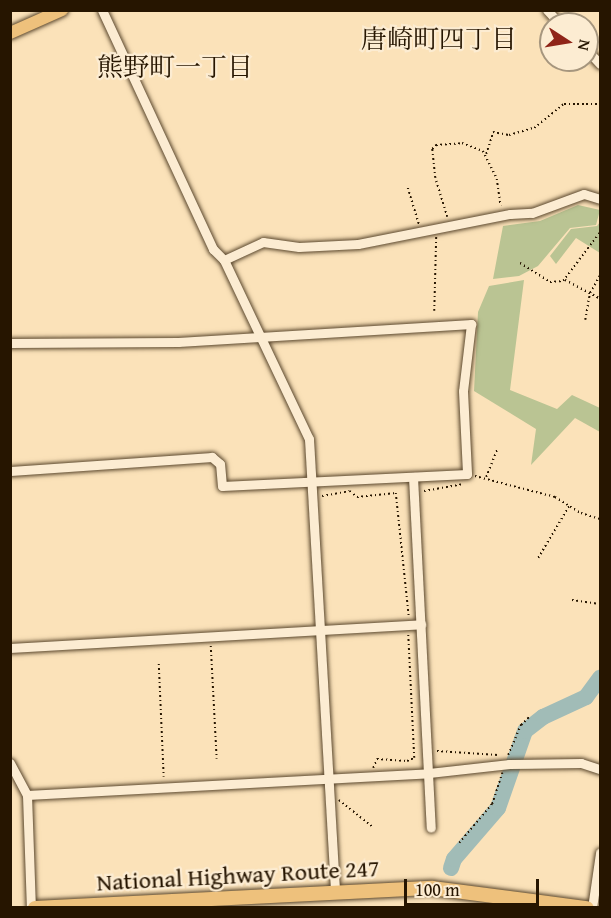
<!DOCTYPE html>
<html>
<head>
<meta charset="utf-8">
<style>
	body { margin:0 }
	#map { position:relative; width:611px; height:918px; overflow:hidden; background:#fbe2b9; font-family:"Gentium Book Plus","Noto Serif JP",serif }
	div>[style] { position:absolute }
	[style*='--x'] { left:calc(var(--x)*1px); top:calc(var(--y)*1px); width:calc(var(--w)*1px); rotate:calc(var(--a)*1deg) }
	.green>* { inset:0; background:#bac493 }
	.river>* { height:16px; margin:-8px; padding:0 8px; transform-origin:8px; border-radius:8px; background:#a1bcb7 }
	.path>* { height:1.5px; margin-top:-0.75px; transform-origin:0; background:repeating-linear-gradient(90deg,#261500 0 1.5px,transparent 0 4.5px) }
	.roads { filter:drop-shadow(0 0 2px #5b482e) drop-shadow(0 0 2px #5b482e) }
	.minor>* { height:9px; margin:-4.5px; padding:0 4.5px; transform-origin:4.5px; border-radius:4.5px; background:#fcecd2 }
	.major>* { height:12px; margin:-6px; padding:0 6px; transform-origin:6px; border-radius:6px; background:#eec17c }
	.highway>* { height:14px; margin:-7px; padding:0 7px; transform-origin:7px; border-radius:7px; background:#eec17c }
	span { translate:-50% -50%; white-space:nowrap; text-align:center; line-height:1.15; -webkit-text-stroke:4.5px #fcecd2; paint-order:stroke }
	.street-label { font-size:24px; color:#261500 }
	.neighbourhood-label { font-size:26px; color:#261500 }
	.frame { position:absolute; inset:0; border:12px solid #261500; pointer-events:none }
	.north { position:absolute; left:539px; top:12px; width:60px; height:60px; box-sizing:border-box; background:#fcecd2; border:2px solid #a6967e; border-radius:50%; rotate:102deg; font-size:16px; font-weight:700; line-height:24px; text-align:center; color:#261500 }
	.north::after { content:''; display:block; margin:auto; width:21px; height:27px; background:#8f2418; clip-path:polygon(50% 0,100% 100%,50% 72%,0 100%) }
	.scale { position:absolute; left:404px; top:879px; width:135px; height:27px; box-sizing:border-box; border:3px solid #261500; border-top:0; padding-left:8px; font-size:18px; line-height:21px; white-space:nowrap; color:#261500; -webkit-text-stroke:4px #fcecd2; paint-order:stroke }
</style>
</head>
<body>
<div id="map">
	<div class="green">
		<div style="clip-path:polygon(578px 205px,600px 210px,596px 225px,570px 228px,538px 266px,519px 276px,493px 279px,503px 226px,540px 221px)"></div>
		<div style="clip-path:polygon(600px 222px,600px 253px,576px 238px,556px 264px,550px 256px,571px 229px,597px 226px)"></div>
		<div style="clip-path:polygon(524px 280px,510px 390px,557px 409px,572px 395px,600px 408px,600px 432px,575px 418px,531px 465px,536px 429px,474px 391px,478px 312px,489px 286px)"></div>
	</div>
	<div class="river">
		<div style="--x:451;--y:868;--w:9;--a:-72"></div>
		<div style="--x:454;--y:859;--w:67;--a:-49.2"></div>
		<div style="--x:498;--y:808;--w:82;--a:-70.7"></div>
		<div style="--x:525;--y:731;--w:23;--a:-38"></div>
		<div style="--x:543;--y:717;--w:47;--a:-24.9"></div>
		<div style="--x:586;--y:697;--w:24;--a:-54"></div>
	</div>
	<div class="path">
		<div style="--x:486;--y:154;--w:23;--a:-72"></div>
		<div style="--x:493;--y:132;--w:16;--a:11"></div>
		<div style="--x:509;--y:135;--w:26;--a:-16"></div>
		<div style="--x:534;--y:128;--w:38;--a:-39"></div>
		<div style="--x:564;--y:104;--w:36;--a:0"></div>
		<div style="--x:408;--y:188;--w:38;--a:73"></div>
		<div style="--x:447;--y:217;--w:41;--a:-107.1"></div>
		<div style="--x:435;--y:178;--w:29;--a:-96"></div>
		<div style="--x:432;--y:149;--w:6;--a:-45"></div>
		<div style="--x:436;--y:145;--w:26;--a:-4"></div>
		<div style="--x:462;--y:143;--w:22;--a:21"></div>
		<div style="--x:483;--y:151;--w:31;--a:63"></div>
		<div style="--x:497;--y:179;--w:27;--a:82"></div>
		<div style="--x:520;--y:263;--w:36;--a:32"></div>
		<div style="--x:550;--y:282;--w:13;--a:-4"></div>
		<div style="--x:563;--y:281;--w:61;--a:-52.9"></div>
		<div style="--x:565;--y:280;--w:40;--a:28"></div>
		<div style="--x:434;--y:311;--w:74;--a:-88.5"></div>
		<div style="--x:585;--y:320;--w:27;--a:-80"></div>
		<div style="--x:590;--y:293;--w:21;--a:-61"></div>
		<div style="--x:475;--y:476;--w:83;--a:14.7"></div>
		<div style="--x:555;--y:497;--w:31;--a:32"></div>
		<div style="--x:581;--y:513;--w:20;--a:18"></div>
		<div style="--x:486;--y:477;--w:29;--a:-68"></div>
		<div style="--x:424;--y:491;--w:40;--a:-10"></div>
		<div style="--x:322;--y:496;--w:28;--a:-10"></div>
		<div style="--x:350;--y:491;--w:9;--a:41"></div>
		<div style="--x:357;--y:497;--w:39;--a:-6"></div>
		<div style="--x:396;--y:493;--w:124;--a:84"></div>
		<div style="--x:538;--y:558;--w:61;--a:-59.2"></div>
		<div style="--x:572;--y:600;--w:28;--a:8"></div>
		<div style="--x:211;--y:646;--w:113;--a:87"></div>
		<div style="--x:159;--y:664;--w:113;--a:87.5"></div>
		<div style="--x:437;--y:751;--w:61;--a:3.8"></div>
		<div style="--x:508;--y:755;--w:33;--a:-67"></div>
		<div style="--x:521;--y:725;--w:13;--a:-45"></div>
		<div style="--x:373;--y:768;--w:10;--a:-66"></div>
		<div style="--x:377;--y:759;--w:30;--a:4"></div>
		<div style="--x:407;--y:761;--w:8;--a:-23"></div>
		<div style="--x:414;--y:758;--w:123;--a:-92.8"></div>
		<div style="--x:339;--y:800;--w:43;--a:38.5"></div>
		<div style="--x:459;--y:843;--w:51;--a:-49.8"></div>
		<div style="--x:492;--y:804;--w:33;--a:-72"></div>
	</div>
	<div class="roads">
		<div class="minor">
			<div style="--x:102;--y:10;--w:264;--a:65.1"></div>
			<div style="--x:213;--y:249;--w:16;--a:45"></div>
			<div style="--x:224;--y:260;--w:198;--a:64.6"></div>
			<div style="--x:309;--y:439;--w:453;--a:86.7"></div>
			<div style="--x:547;--y:10;--w:19;--a:47"></div>
			<div style="--x:587;--y:50;--w:19;--a:47"></div>
			<div style="--x:224;--y:260;--w:43;--a:-24.8"></div>
			<div style="--x:263;--y:242;--w:36;--a:8"></div>
			<div style="--x:299;--y:247;--w:59;--a:-2.9"></div>
			<div style="--x:358;--y:244;--w:155;--a:-11.2"></div>
			<div style="--x:510;--y:214;--w:22;--a:-3"></div>
			<div style="--x:532;--y:213;--w:55;--a:-20.1"></div>
			<div style="--x:584;--y:194;--w:17;--a:17"></div>
			<div style="--x:10;--y:343;--w:168;--a:-0.3"></div>
			<div style="--x:178;--y:342;--w:294;--a:-3.5"></div>
			<div style="--x:471;--y:324;--w:67;--a:96.8"></div>
			<div style="--x:463;--y:391;--w:83;--a:87.2"></div>
			<div style="--x:467;--y:474;--w:245;--a:177.2"></div>
			<div style="--x:222;--y:486;--w:22;--a:-95"></div>
			<div style="--x:220;--y:464;--w:11;--a:-139"></div>
			<div style="--x:212;--y:457;--w:202;--a:176"></div>
			<div style="--x:413;--y:477;--w:351;--a:87.1"></div>
			<div style="--x:10;--y:648;--w:412;--a:-3.3"></div>
			<div style="--x:10;--y:763;--w:36;--a:62"></div>
			<div style="--x:27;--y:795;--w:113;--a:88"></div>
			<div style="--x:27;--y:795;--w:403;--a:-3.1"></div>
			<div style="--x:429;--y:773;--w:81;--a:-6.4"></div>
			<div style="--x:509;--y:764;--w:72;--a:-0.8"></div>
			<div style="--x:581;--y:763;--w:20;--a:18"></div>
			<div style="--x:592;--y:908;--w:56;--a:-81.7"></div>
		</div>
		<div class="major">
			<div style="--x:10;--y:33;--w:57;--a:-23.9"></div>
		</div>
		<div class="highway">
			<div style="--x:35;--y:908;--w:398;--a:-2.9"></div>
			<div style="--x:432;--y:888;--w:156;--a:7.4"></div>
		</div>
	</div>
	<div class="street-label">
		<span style="left:238px;top:875px;rotate:-3deg">National Highway Route 247</span>
	</div>
	<div class="neighbourhood-label">
		<span style="left:439px;top:39px">唐崎町四丁目</span>
		<span style="left:175px;top:67px">熊野町一丁目</span>
	</div>
	<div class="frame"></div>
	<div class="north">N</div>
	<div class="scale">100 m</div>
</div>
</body>
</html>
